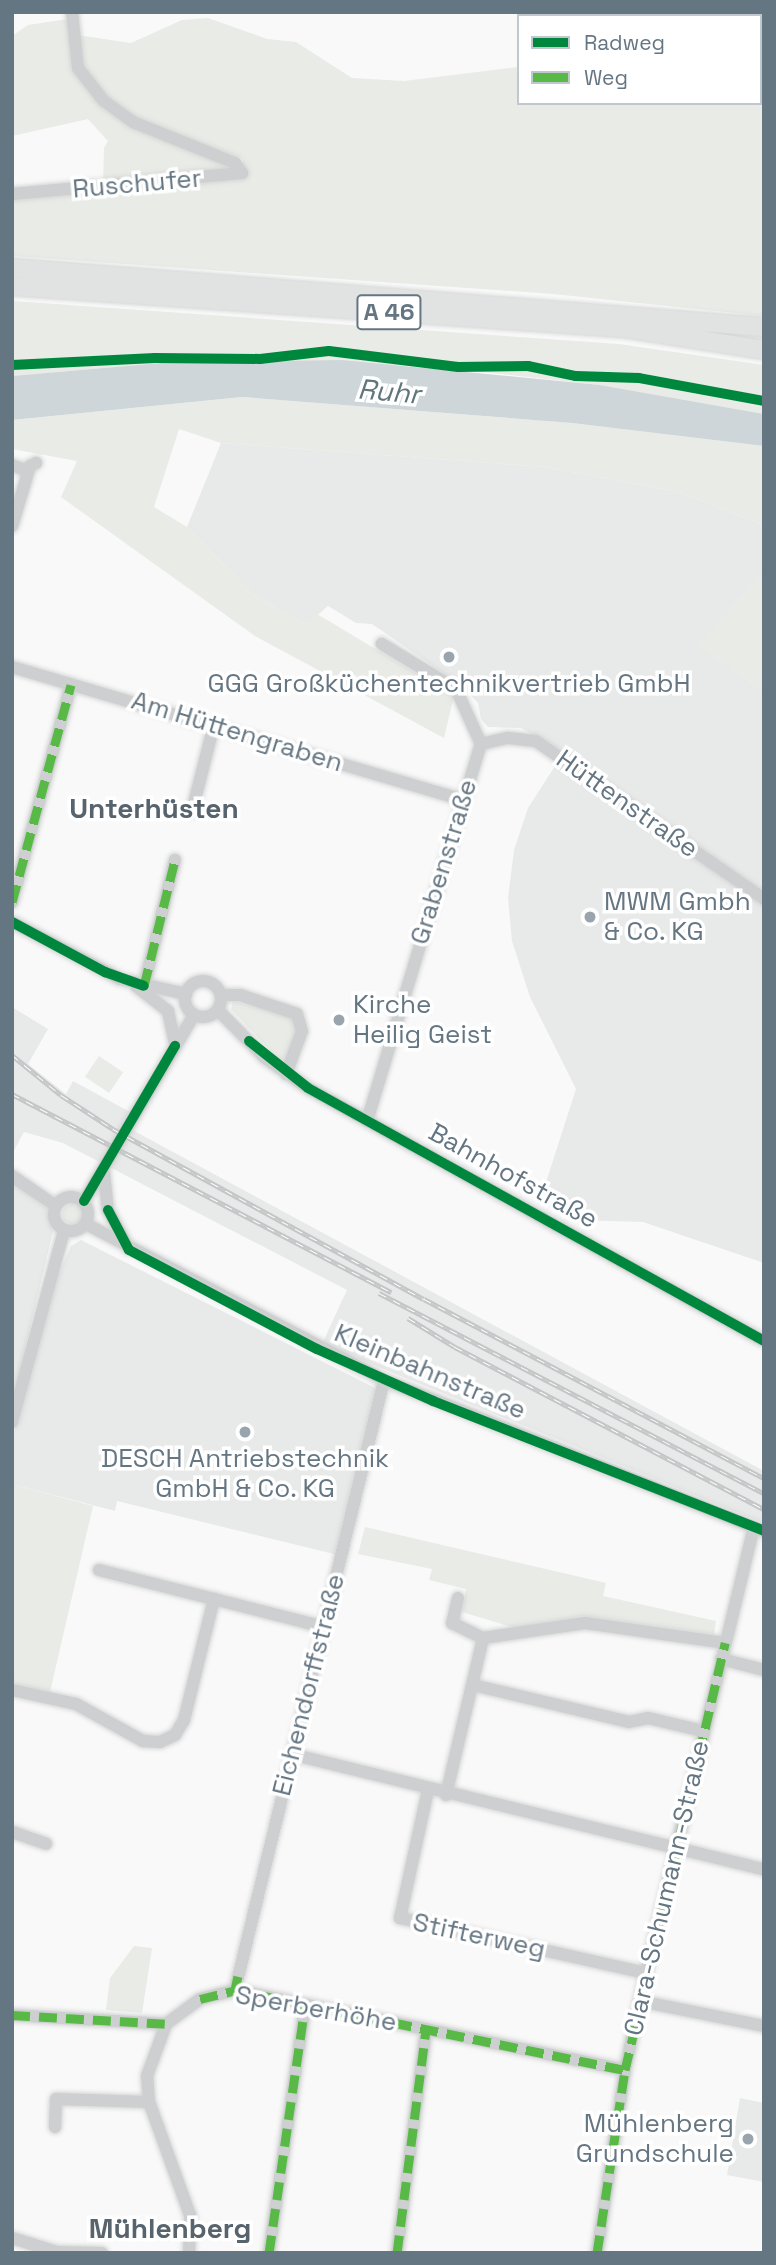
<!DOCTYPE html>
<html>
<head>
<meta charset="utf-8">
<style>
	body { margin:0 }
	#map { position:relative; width:776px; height:2265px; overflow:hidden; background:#f9f9f9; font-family:"Space Grotesk",sans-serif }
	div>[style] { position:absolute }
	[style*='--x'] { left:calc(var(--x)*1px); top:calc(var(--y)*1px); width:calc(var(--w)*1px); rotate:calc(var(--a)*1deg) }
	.built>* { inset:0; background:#e8e9e9 }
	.green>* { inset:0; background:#e8ebe6; transform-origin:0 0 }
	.round { border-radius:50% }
	.water>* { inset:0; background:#ced6d9 }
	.roads { filter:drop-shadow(0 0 2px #d5d6d6) drop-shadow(0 0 2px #d5d6d6) }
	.minor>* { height:12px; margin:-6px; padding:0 6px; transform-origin:6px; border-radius:6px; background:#cecfd0 }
	.minor>.ring { margin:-6px; padding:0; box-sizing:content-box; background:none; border:12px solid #cecfd0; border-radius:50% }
	.highway>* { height:18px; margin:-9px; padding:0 9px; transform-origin:9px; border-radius:9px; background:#e1e2e2 }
	.rail>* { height:5px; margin-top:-2.5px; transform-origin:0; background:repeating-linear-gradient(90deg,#fff 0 8px,#c3c5c6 0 16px); box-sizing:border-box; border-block:2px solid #c3c5c6 }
	.quiet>* { height:9px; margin-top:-4.5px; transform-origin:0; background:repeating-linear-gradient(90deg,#58b947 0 18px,transparent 0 27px) }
	.cycleway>* { height:10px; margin:-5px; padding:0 5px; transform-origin:5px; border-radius:5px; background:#00873e }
	.dots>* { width:19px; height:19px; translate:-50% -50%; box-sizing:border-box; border:4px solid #fff; border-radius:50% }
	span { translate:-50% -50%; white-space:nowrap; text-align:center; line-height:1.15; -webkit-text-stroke:7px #fff; paint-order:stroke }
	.shield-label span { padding:2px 5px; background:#fff; border:2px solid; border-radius:5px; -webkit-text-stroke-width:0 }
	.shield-label { font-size:24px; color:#657683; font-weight:700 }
	.street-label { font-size:26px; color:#657683 }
	.poi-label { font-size:26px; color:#657683 }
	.left { translate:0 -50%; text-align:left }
	.right { translate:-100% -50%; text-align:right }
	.water-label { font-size:28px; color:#60757c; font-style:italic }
	.neighbourhood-label { font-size:28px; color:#57646e; font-weight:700 }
	.frame { position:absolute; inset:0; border:14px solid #657683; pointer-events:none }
	.legend { position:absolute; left:517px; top:14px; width:245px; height:91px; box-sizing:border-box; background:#fff; border:2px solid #c1c8cd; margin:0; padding:9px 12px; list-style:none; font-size:21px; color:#657683 }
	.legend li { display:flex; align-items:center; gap:14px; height:35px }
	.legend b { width:35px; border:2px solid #c1c8cd }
</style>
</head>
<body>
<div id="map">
	<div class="built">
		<div style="clip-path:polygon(221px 443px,545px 467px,678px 492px,764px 525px,764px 571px,698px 646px,764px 692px,764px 1263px,643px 1222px,576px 1220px,535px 1201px,547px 1179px,576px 1089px,530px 997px,512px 941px,508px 898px,514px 850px,528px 808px,564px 752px,521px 728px,488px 727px,481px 719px,478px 703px,462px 686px,372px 624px,356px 623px,328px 606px,306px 625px,251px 593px,187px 527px)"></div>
		<div style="clip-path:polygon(12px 1007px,48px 1029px,28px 1064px,66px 1094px,73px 1081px,130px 1112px,123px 1125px,764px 1471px,764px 1523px,322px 1344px,347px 1290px,63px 1143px,24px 1132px,12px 1154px)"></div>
		<div style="clip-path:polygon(12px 1182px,47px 1208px,53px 1231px,12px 1404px)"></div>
		<div style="clip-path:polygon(81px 1240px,377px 1389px,342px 1556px,117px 1501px,115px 1511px,12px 1484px,12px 1441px,48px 1298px,71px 1246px)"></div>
		<div style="clip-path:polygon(740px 2098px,764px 2103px,764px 2182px,727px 2175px)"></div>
	</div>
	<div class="green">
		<div style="clip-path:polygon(579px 12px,764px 12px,764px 316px,553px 294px,12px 256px,12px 196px,244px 175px,243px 159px,137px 120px,86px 78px,77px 35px,131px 43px,182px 20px,208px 18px,267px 39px,296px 42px,352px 78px,404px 81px,519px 67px,519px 103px,760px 103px,760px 16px,577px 16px)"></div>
		<div style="clip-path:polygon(68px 19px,76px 70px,105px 108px,239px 173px,103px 186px,104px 148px,108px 141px,88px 119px,12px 136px,12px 36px,28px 25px)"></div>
		<div style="clip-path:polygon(12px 301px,619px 344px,764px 365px,764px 414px,600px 385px,428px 366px,161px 363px,12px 376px)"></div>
		<div style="clip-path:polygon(242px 397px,572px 423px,764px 446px,764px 525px,678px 492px,545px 467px,221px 443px,179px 429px,154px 507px,187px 527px,251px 593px,306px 625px,317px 614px,454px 696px,444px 738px,255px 636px,61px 497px,77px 461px,12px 449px,12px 420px)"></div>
		<div style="clip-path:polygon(764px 571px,764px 692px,697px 646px)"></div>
		<div style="clip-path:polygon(233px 1001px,293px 1017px,300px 1027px,286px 1061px,279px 1060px,231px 1009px)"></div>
		<div style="left:99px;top:1056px;width:29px;height:25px;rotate:34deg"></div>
		<div class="round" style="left:62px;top:1204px;width:20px;height:20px"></div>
		<div style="clip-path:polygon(12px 1484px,93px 1506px,50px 1692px,12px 1684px)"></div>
		<div style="clip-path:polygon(365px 1527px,606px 1583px,603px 1596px,716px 1621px,714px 1635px,582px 1616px,518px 1629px,462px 1612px,466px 1589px,429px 1580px,432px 1569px,358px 1554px)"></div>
		<div style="clip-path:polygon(134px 1946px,152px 1948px,142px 2013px,106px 2010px,110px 1978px)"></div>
	</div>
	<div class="water">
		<div style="clip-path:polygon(341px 360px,600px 385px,764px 414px,764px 446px,572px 423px,242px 397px,12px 420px,12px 376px,161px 363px)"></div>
	</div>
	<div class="roads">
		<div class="minor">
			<div style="--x:12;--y:194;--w:231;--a:-5.2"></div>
			<div style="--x:242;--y:173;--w:12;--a:-125"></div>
			<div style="--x:235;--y:163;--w:110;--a:-158.1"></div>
			<div style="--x:133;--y:122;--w:37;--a:-144"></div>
			<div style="--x:103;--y:100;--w:41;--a:-128"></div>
			<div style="--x:78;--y:68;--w:56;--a:-96.1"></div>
			<div style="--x:12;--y:465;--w:17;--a:21"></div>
			<div style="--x:12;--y:526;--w:63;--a:-73.3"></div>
			<div style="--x:30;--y:466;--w:7;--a:-27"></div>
			<div style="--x:12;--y:667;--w:468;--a:16.4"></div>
			<div style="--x:481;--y:744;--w:28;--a:-13"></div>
			<div style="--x:508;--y:738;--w:28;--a:6"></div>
			<div style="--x:536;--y:741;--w:277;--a:34.7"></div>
			<div style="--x:192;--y:811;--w:89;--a:-75.7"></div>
			<div style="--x:12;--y:902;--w:225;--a:-74.8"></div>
			<div style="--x:12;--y:922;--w:122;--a:27.8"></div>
			<div style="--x:120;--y:979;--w:68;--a:12.8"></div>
			<div class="ring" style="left:185px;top:981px;width:24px;height:24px"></div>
			<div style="--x:136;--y:986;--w:41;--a:38"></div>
			<div style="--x:168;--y:1011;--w:35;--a:78"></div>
			<div style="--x:144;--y:986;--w:130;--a:-76.2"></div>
			<div style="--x:221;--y:995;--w:19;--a:0"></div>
			<div style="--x:240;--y:995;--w:60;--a:18.4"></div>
			<div style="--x:297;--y:1014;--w:18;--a:74"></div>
			<div style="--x:302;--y:1031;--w:46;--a:110.4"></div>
			<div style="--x:218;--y:1010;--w:66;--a:45.6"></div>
			<div style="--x:264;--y:1057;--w:54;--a:35.2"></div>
			<div style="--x:308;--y:1088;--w:521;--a:29.02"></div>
			<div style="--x:367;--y:1121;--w:394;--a:-73.2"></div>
			<div style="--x:481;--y:744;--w:60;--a:-114.4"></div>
			<div style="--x:456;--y:689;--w:87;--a:-148.7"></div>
			<div style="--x:104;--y:1173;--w:37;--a:84"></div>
			<div style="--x:108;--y:1210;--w:44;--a:61.7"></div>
			<div style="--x:12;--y:1176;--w:53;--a:34.3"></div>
			<div class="ring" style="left:54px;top:1197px;width:22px;height:22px"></div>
			<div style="--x:84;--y:1201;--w:216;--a:-59.4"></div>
			<div style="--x:86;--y:1224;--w:336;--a:27.6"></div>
			<div style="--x:384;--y:1380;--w:409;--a:21.7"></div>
			<div style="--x:12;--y:1422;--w:199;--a:-74.8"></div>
			<div style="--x:99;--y:1570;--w:119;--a:14.2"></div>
			<div style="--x:458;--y:1598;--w:26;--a:103"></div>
			<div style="--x:452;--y:1623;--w:34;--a:26"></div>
			<div style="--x:721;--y:1659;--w:44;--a:14.3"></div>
			<div style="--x:473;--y:1685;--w:160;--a:13.3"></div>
			<div style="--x:629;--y:1722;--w:19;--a:-12"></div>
			<div style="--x:648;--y:1718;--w:57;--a:13.3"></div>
			<div style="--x:12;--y:1690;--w:66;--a:12.3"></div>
			<div style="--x:76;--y:1704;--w:77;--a:28.9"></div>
			<div style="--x:143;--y:1741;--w:17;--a:3"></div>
			<div style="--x:160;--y:1742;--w:17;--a:-25"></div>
			<div style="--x:175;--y:1735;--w:17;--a:-59"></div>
			<div style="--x:184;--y:1720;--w:125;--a:-76.1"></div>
			<div style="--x:214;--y:1599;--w:114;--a:14.3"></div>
			<div style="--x:295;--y:1755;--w:483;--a:13.7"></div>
			<div style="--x:428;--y:1790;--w:131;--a:102.3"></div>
			<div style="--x:400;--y:1918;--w:252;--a:12.6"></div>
			<div style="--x:446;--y:1795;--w:161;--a:-76.7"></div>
			<div style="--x:483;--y:1638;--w:103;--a:-8.4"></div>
			<div style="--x:585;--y:1623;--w:141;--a:8.1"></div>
			<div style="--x:12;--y:1832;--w:36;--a:19"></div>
			<div style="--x:235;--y:1990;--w:628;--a:-76.27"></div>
			<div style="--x:640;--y:2001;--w:126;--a:11.4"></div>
			<div style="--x:12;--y:2015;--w:154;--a:3.3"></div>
			<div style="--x:55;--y:2127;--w:28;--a:-88"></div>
			<div style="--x:56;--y:2099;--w:93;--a:1.8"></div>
			<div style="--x:12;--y:2238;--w:47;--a:17.3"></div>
			<div style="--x:57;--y:2252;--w:45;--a:1.3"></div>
			<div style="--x:189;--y:2253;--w:38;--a:-88"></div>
			<div style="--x:190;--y:2215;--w:120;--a:-109.9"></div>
			<div style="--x:149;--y:2102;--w:26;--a:-94"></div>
			<div style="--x:147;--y:2076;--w:55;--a:-69.9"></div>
			<div style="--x:166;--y:2024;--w:42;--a:-36.3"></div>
			<div style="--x:200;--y:1999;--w:36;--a:-14"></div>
			<div style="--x:235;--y:1990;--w:398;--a:11.6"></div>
			<div style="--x:269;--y:2253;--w:250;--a:-81.7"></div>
			<div style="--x:397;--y:2253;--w:226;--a:-82.6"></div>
			<div style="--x:597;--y:2253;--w:185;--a:-81.3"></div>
			<div style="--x:625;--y:2070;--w:99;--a:-77.8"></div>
			<div style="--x:646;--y:1973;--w:459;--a:-76.4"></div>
		</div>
		<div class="highway">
			<div style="--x:12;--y:268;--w:754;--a:4.49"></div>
			<div style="--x:12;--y:286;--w:613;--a:3.93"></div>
			<div style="--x:624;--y:328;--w:142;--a:8.9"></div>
		</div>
	</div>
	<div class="rail">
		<div style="--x:12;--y:1055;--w:63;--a:39.2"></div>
		<div style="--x:61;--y:1095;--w:62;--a:33.2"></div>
		<div style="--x:113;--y:1129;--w:354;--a:28.7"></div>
		<div style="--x:424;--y:1299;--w:384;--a:27.8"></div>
		<div style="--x:12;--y:1094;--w:428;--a:27.6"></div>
		<div style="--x:379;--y:1293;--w:434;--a:27.5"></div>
		<div style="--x:408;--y:1318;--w:55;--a:31.7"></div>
		<div style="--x:455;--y:1347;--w:349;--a:27.7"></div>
	</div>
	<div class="quiet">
		<div style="--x:12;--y:902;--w:225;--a:-74.8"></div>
		<div style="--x:144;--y:986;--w:130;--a:-76.2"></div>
		<div style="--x:235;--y:1990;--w:14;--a:-78"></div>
		<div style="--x:200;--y:1999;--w:36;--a:-14"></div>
		<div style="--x:235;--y:1990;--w:398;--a:11.6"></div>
		<div style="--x:12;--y:2015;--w:154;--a:3.3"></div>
		<div style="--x:269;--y:2253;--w:250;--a:-81.7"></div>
		<div style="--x:397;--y:2253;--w:226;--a:-82.6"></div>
		<div style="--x:597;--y:2253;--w:185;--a:-81.3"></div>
		<div style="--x:625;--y:2070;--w:439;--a:-76.8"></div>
	</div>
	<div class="cycleway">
		<div style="--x:12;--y:365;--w:143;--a:-2.8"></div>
		<div style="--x:155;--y:358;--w:105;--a:0.5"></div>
		<div style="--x:260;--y:359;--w:69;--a:-6.6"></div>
		<div style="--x:329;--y:351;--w:130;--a:7.1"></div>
		<div style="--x:458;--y:367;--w:70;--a:-0.8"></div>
		<div style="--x:528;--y:366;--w:49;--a:11.8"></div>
		<div style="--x:576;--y:376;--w:63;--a:1.8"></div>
		<div style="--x:639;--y:378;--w:127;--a:10.4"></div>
		<div style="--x:12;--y:922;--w:106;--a:28.3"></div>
		<div style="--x:105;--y:972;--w:41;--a:19.7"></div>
		<div style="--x:249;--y:1041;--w:75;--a:38.5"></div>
		<div style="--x:308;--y:1088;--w:521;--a:29.02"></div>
		<div style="--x:84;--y:1201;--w:180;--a:-59.6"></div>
		<div style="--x:108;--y:1210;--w:45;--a:62.3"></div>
		<div style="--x:129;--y:1250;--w:212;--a:27.8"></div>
		<div style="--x:317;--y:1349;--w:127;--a:24.1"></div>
		<div style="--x:433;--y:1401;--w:356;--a:21.4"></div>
	</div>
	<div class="dots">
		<div style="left:449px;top:657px;background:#99a4ac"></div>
		<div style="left:590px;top:917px;background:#99a4ac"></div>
		<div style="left:339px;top:1020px;background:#99a4ac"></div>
		<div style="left:245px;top:1432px;background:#99a4ac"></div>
		<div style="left:748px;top:2139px;background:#99a4ac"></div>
	</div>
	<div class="shield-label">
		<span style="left:389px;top:312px">A 46</span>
	</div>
	<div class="street-label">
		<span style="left:137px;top:184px;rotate:-5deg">Ruschufer</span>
		<span style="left:237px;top:732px;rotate:17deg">Am Hüttengraben</span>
		<span style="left:627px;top:804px;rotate:35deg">Hüttenstraße</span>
		<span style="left:444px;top:862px;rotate:-73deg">Grabenstraße</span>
		<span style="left:513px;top:1176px;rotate:29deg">Bahnhofstraße</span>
		<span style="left:430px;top:1372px;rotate:23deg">Kleinbahnstraße</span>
		<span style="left:309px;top:1685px;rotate:-76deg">Eichendorffstraße</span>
		<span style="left:667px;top:1888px;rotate:-77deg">Clara-Schumann-Straße</span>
		<span style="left:479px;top:1936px;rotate:12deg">Stifterweg</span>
		<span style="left:316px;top:2009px;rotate:10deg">Sperberhöhe</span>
	</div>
	<div class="poi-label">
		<span style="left:449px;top:684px">GGG Großküchentechnikvertrieb GmbH</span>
		<span class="left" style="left:604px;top:917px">MWM Gmbh<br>&amp; Co. KG</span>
		<span class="left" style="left:353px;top:1020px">Kirche<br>Heilig Geist</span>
		<span style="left:245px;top:1474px">DESCH Antriebstechnik<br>GmbH &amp; Co. KG</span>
		<span class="right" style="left:734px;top:2139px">Mühlenberg<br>Grundschule</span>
	</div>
	<div class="water-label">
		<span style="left:389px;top:391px;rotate:5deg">Ruhr</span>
	</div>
	<div class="neighbourhood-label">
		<span style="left:154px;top:808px">Unterhüsten</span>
		<span style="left:170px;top:2228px">Mühlenberg</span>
	</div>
	<div class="frame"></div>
	<ul class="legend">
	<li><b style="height:9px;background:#00873e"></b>Radweg</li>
	<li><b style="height:9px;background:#58b947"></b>Weg</li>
	</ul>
</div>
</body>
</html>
